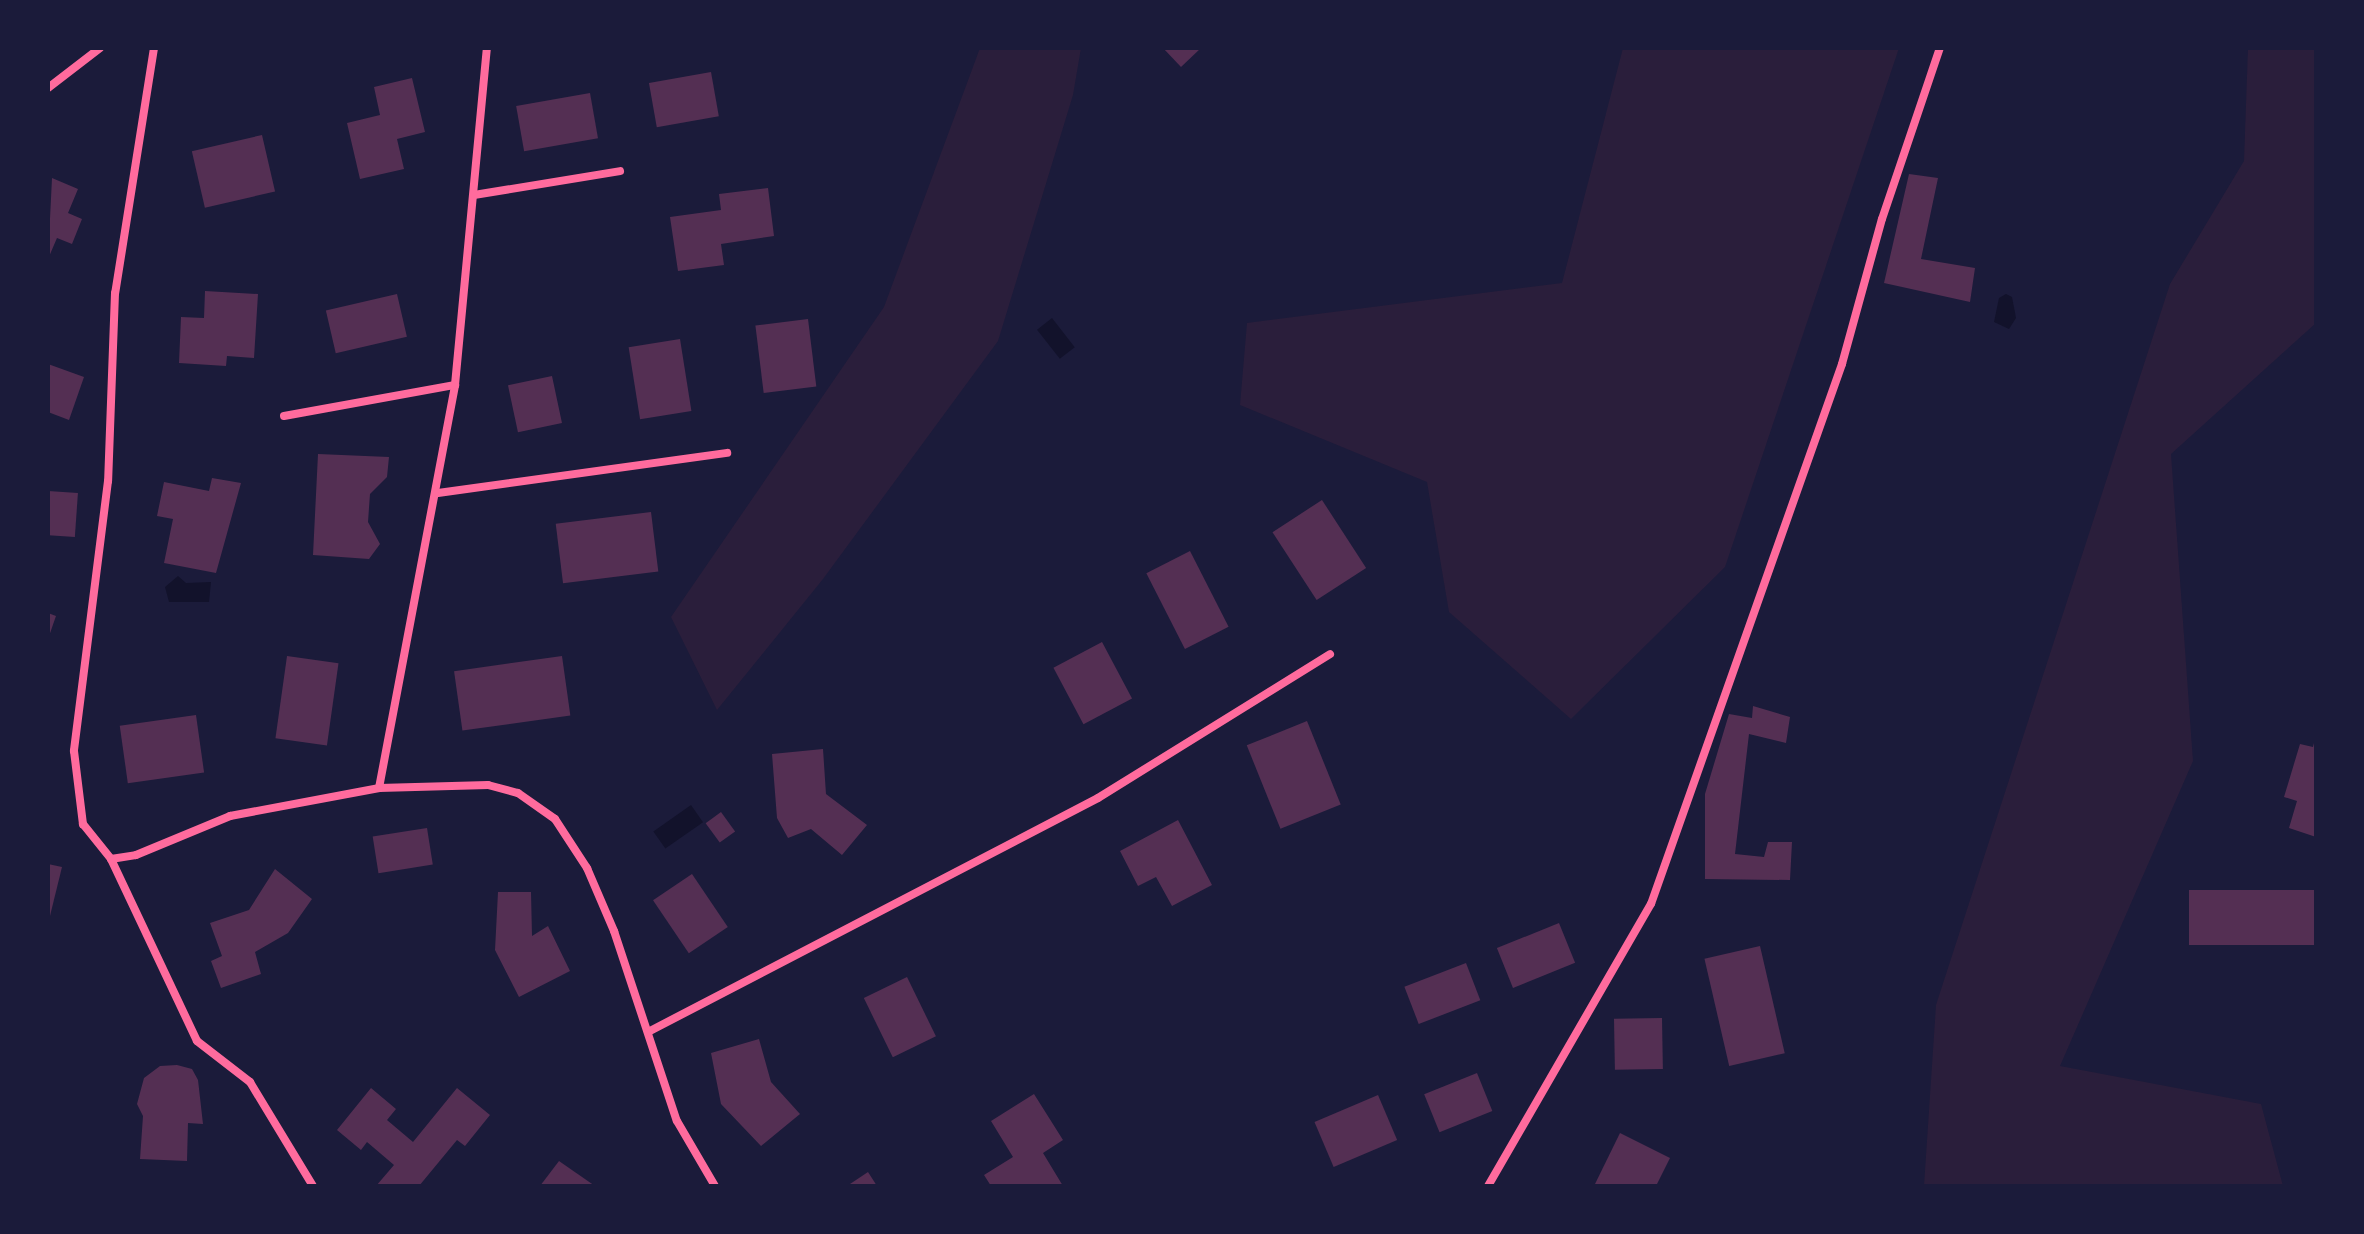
<!DOCTYPE html>
<html>
<head>
<meta charset="utf-8">
<style>
	body { margin:0 }
	#map { position:relative; width:2364px; height:1234px; overflow:hidden; background:#1b1b3a; font-family:Mulish,sans-serif }
	div>[style] { position:absolute }
	[style*='--x'] { left:calc(var(--x)*1px); top:calc(var(--y)*1px); width:calc(var(--w)*1px); rotate:calc(var(--a)*1deg) }
	.green>* { inset:0; background:#2a1e3b }
	.water>* { inset:0; background:#12122b; transform-origin:0 0 }
	.building>* { inset:0; background:#542f53; transform-origin:0 0 }
	.minor>* { height:8px; margin:-4px; padding:0 4px; transform-origin:4px; border-radius:4px; background:#ff6b9d }
	span { translate:-50% -50%; white-space:nowrap; text-align:center; line-height:1.15; -webkit-text-stroke:8px #1b1b3a; paint-order:stroke }
	.frame { position:absolute; inset:0; border:50px solid #1b1b3a; pointer-events:none }
</style>
</head>
<body>
<div id="map">
	<div class="green">
		<div style="clip-path:polygon(980px 48px,1081px 48px,1073px 95px,998px 341px,823px 579px,717px 710px,671px 617px,884px 307px)"></div>
		<div style="clip-path:polygon(1623px 48px,1899px 48px,1725px 567px,1571px 719px,1449px 612px,1427px 482px,1240px 405px,1247px 323px,1562px 283px)"></div>
		<div style="clip-path:polygon(2248px 48px,2316px 48px,2316px 323px,2171px 454px,2193px 761px,2060px 1066px,2261px 1104px,2283px 1186px,1924px 1186px,1936px 1005px,2170px 284px,2244px 161px)"></div>
	</div>
	<div class="water">
		<div style="clip-path:polygon(2006px 294px,2012px 297px,2016px 318px,2009px 329px,1994px 322px,1999px 298px)"></div>
		<div style="left:1052px;top:318px;width:37px;height:19px;rotate:52deg"></div>
		<div style="clip-path:polygon(178px 576px,186px 583px,211px 582px,209px 602px,169px 602px,165px 587px)"></div>
		<div style="left:691px;top:805px;width:21px;height:46px;rotate:55deg"></div>
	</div>
	<div class="building">
		<div style="clip-path:polygon(1163px 48px,1201px 48px,1181px 67px)"></div>
		<div style="left:711px;top:72px;width:45px;height:63px;rotate:80deg"></div>
		<div style="clip-path:polygon(412px 78px,425px 132px,397px 139px,404px 169px,360px 179px,347px 123px,380px 115px,374px 87px)"></div>
		<div style="left:590px;top:93px;width:46px;height:75px;rotate:80deg"></div>
		<div style="left:262px;top:135px;width:58px;height:72px;rotate:77deg"></div>
		<div style="clip-path:polygon(1909px 174px,1938px 178px,1921px 259px,1975px 268px,1970px 302px,1884px 283px)"></div>
		<div style="clip-path:polygon(52px 178px,78px 189px,68px 213px,82px 219px,72px 244px,57px 238px,48px 259px)"></div>
		<div style="clip-path:polygon(768px 188px,774px 236px,721px 244px,724px 265px,678px 271px,670px 217px,721px 210px,719px 194px)"></div>
		<div style="clip-path:polygon(205px 291px,258px 294px,254px 358px,227px 356px,226px 366px,179px 363px,181px 317px,204px 318px)"></div>
		<div style="left:397px;top:294px;width:44px;height:73px;rotate:77deg"></div>
		<div style="left:808px;top:319px;width:68px;height:53px;rotate:83deg"></div>
		<div style="left:680px;top:339px;width:73px;height:52px;rotate:81deg"></div>
		<div style="clip-path:polygon(48px 364px,84px 377px,69px 420px,48px 412px)"></div>
		<div style="left:552px;top:376px;width:48px;height:45px;rotate:78deg"></div>
		<div style="clip-path:polygon(318px 454px,389px 457px,387px 477px,370px 494px,368px 522px,380px 544px,369px 559px,313px 555px)"></div>
		<div style="clip-path:polygon(212px 478px,241px 483px,216px 573px,164px 563px,173px 519px,157px 516px,164px 482px,209px 491px)"></div>
		<div style="left:48px;top:491px;width:30px;height:44px;rotate:4deg"></div>
		<div style="left:1322px;top:500px;width:81px;height:59px;rotate:57deg"></div>
		<div style="left:651px;top:512px;width:60px;height:96px;rotate:83deg"></div>
		<div style="left:1190px;top:551px;width:85px;height:49px;rotate:63deg"></div>
		<div style="clip-path:polygon(48px 613px,56px 616px,48px 639px)"></div>
		<div style="left:1102px;top:642px;width:64px;height:55px;rotate:62deg"></div>
		<div style="left:287px;top:656px;width:52px;height:83px;rotate:8deg"></div>
		<div style="left:562px;top:656px;width:60px;height:109px;rotate:82deg"></div>
		<div style="clip-path:polygon(1753px 706px,1790px 717px,1786px 743px,1749px 734px,1735px 854px,1764px 857px,1768px 842px,1792px 842px,1790px 880px,1705px 879px,1705px 794px,1729px 714px,1752px 718px)"></div>
		<div style="left:196px;top:715px;width:58px;height:77px;rotate:82deg"></div>
		<div style="left:1307px;top:721px;width:90px;height:65px;rotate:68deg"></div>
		<div style="clip-path:polygon(2315px 739px,2316px 739px,2316px 837px,2289px 828px,2297px 801px,2284px 797px,2300px 744px,2313px 747px)"></div>
		<div style="clip-path:polygon(823px 749px,826px 794px,867px 825px,842px 855px,811px 829px,788px 838px,777px 818px,772px 754px)"></div>
		<div style="left:721px;top:812px;width:24px;height:19px;rotate:54deg"></div>
		<div style="clip-path:polygon(1178px 820px,1212px 885px,1172px 906px,1156px 877px,1138px 886px,1120px 851px)"></div>
		<div style="left:427px;top:828px;width:37px;height:55px;rotate:81deg"></div>
		<div style="clip-path:polygon(48px 864px,62px 867px,49px 920px,48px 919px)"></div>
		<div style="clip-path:polygon(275px 869px,312px 899px,288px 933px,255px 952px,261px 974px,221px 988px,211px 961px,222px 956px,210px 923px,249px 910px)"></div>
		<div style="left:692px;top:874px;width:64px;height:47px;rotate:56deg"></div>
		<div style="left:2316px;top:890px;width:55px;height:127px;rotate:90deg"></div>
		<div style="clip-path:polygon(498px 892px,531px 892px,532px 936px,548px 926px,570px 971px,519px 997px,495px 950px)"></div>
		<div style="left:1559px;top:923px;width:43px;height:67px;rotate:68deg"></div>
		<div style="left:1760px;top:946px;width:110px;height:57px;rotate:77deg"></div>
		<div style="left:1466px;top:963px;width:40px;height:66px;rotate:69deg"></div>
		<div style="left:907px;top:977px;width:66px;height:48px;rotate:64deg"></div>
		<div style="left:1662px;top:1018px;width:51px;height:48px;rotate:89deg"></div>
		<div style="clip-path:polygon(759px 1039px,771px 1082px,800px 1114px,761px 1146px,721px 1104px,711px 1053px)"></div>
		<div style="clip-path:polygon(177px 1065px,192px 1069px,198px 1080px,203px 1124px,188px 1123px,187px 1161px,140px 1159px,143px 1116px,137px 1104px,144px 1078px,160px 1066px)"></div>
		<div style="left:1477px;top:1073px;width:41px;height:57px;rotate:68deg"></div>
		<div style="clip-path:polygon(371px 1088px,396px 1109px,387px 1120px,413px 1142px,457px 1088px,490px 1115px,465px 1146px,457px 1140px,419px 1186px,376px 1186px,394px 1165px,367px 1142px,361px 1150px,337px 1130px)"></div>
		<div style="clip-path:polygon(1034px 1094px,1063px 1140px,1043px 1153px,1063px 1186px,991px 1186px,984px 1175px,1013px 1157px,991px 1121px)"></div>
		<div style="left:1378px;top:1095px;width:49px;height:69px;rotate:67deg"></div>
		<div style="clip-path:polygon(1620px 1133px,1670px 1158px,1656px 1186px,1595px 1184px)"></div>
		<div style="clip-path:polygon(559px 1161px,595px 1186px,540px 1186px)"></div>
		<div style="clip-path:polygon(868px 1172px,877px 1186px,847px 1186px)"></div>
	</div>
	<div class="minor">
		<div style="--x:154;--y:48;--w:248;--a:99"></div>
		<div style="--x:115;--y:293;--w:188;--a:92.1"></div>
		<div style="--x:108;--y:481;--w:272;--a:97.2"></div>
		<div style="--x:74;--y:751;--w:74;--a:83"></div>
		<div style="--x:83;--y:824;--w:45;--a:51.3"></div>
		<div style="--x:111;--y:859;--w:25;--a:-9"></div>
		<div style="--x:136;--y:855;--w:102;--a:-22.5"></div>
		<div style="--x:230;--y:816;--w:152;--a:-10.6"></div>
		<div style="--x:379;--y:788;--w:109;--a:-1.6"></div>
		<div style="--x:488;--y:785;--w:31;--a:15"></div>
		<div style="--x:518;--y:793;--w:45;--a:35.1"></div>
		<div style="--x:555;--y:819;--w:59;--a:56.9"></div>
		<div style="--x:587;--y:868;--w:69;--a:66.8"></div>
		<div style="--x:614;--y:931;--w:200;--a:71.7"></div>
		<div style="--x:677;--y:1121;--w:75;--a:59.7"></div>
		<div style="--x:48;--y:88;--w:66;--a:-37.6"></div>
		<div style="--x:474;--y:195;--w:148;--a:-9.3"></div>
		<div style="--x:284;--y:416;--w:174;--a:-10.3"></div>
		<div style="--x:438;--y:493;--w:292;--a:-7.9"></div>
		<div style="--x:379;--y:788;--w:410;--a:-79.3"></div>
		<div style="--x:455;--y:385;--w:339;--a:-84.6"></div>
		<div style="--x:111;--y:859;--w:201;--a:64.7"></div>
		<div style="--x:197;--y:1041;--w:67;--a:37.7"></div>
		<div style="--x:250;--y:1082;--w:122;--a:58.8"></div>
		<div style="--x:648;--y:1032;--w:507;--a:-27.47"></div>
		<div style="--x:1098;--y:798;--w:273;--a:-31.8"></div>
		<div style="--x:1488;--y:1186;--w:326;--a:-60"></div>
		<div style="--x:1651;--y:904;--w:573;--a:-70.52"></div>
		<div style="--x:1842;--y:364;--w:150;--a:-74.6"></div>
		<div style="--x:1882;--y:219;--w:181;--a:-71.3"></div>
	</div>
	<div class="frame"></div>
</div>
</body>
</html>
